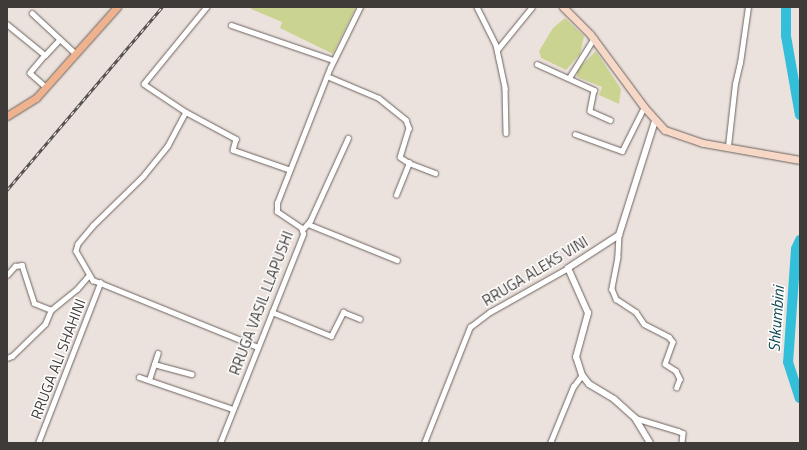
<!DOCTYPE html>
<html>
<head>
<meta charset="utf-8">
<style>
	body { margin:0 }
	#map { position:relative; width:807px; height:450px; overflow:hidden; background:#ece2dd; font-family:"Titillium Web",sans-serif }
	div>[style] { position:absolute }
	.green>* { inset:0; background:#cbd391 }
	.river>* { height:10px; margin:-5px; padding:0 5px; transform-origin:5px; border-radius:5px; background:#33bfd9 }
	.roads { filter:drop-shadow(0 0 1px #6b625e) drop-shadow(0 0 1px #6b625e) }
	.minor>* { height:4.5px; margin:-2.25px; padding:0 2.25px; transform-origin:2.25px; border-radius:2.25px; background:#fff }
	.tertiary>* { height:6px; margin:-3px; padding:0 3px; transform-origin:3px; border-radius:3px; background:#fff }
	.secondary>* { height:7px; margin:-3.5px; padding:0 3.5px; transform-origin:3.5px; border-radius:3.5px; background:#f7d8c7 }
	.primary>* { height:7px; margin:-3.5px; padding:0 3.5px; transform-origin:3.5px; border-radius:3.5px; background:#eeb28f }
	.rail>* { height:3px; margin-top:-1.5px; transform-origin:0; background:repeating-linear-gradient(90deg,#fff 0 4.5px,#585351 0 9px); box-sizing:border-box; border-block:1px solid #585351 }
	span { translate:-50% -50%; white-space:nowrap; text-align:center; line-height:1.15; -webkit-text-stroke:3px #fff; paint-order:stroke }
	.street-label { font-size:15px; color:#3f3b39 }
	.water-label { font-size:16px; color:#0d4853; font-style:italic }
	.frame { position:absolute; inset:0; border:8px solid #3f3b39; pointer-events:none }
</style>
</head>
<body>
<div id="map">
	<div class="green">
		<i style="clip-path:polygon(252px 7px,356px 7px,333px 54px,280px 28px,282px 22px,251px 9px)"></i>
		<i style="clip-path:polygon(565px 18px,584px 36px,580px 54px,566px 70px,541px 58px,539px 51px,553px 28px)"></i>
		<i style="clip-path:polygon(596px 51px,621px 89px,619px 104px,599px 95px,602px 87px,577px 77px,577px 70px)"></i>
	</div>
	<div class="river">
		<i style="left:786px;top:7px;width:29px;rotate:90deg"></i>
		<i style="left:786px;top:36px;width:80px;rotate:80deg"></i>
		<i style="left:800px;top:240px;width:10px;rotate:114deg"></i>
		<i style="left:796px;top:249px;width:113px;rotate:94deg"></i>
		<i style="left:788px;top:362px;width:38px;rotate:72deg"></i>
	</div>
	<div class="roads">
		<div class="minor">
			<i style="left:207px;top:7px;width:99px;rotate:129.3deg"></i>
			<i style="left:144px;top:84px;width:50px;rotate:33.7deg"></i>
			<i style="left:186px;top:112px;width:57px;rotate:28.4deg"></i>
			<i style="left:236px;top:139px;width:11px;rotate:105deg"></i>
			<i style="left:233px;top:150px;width:58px;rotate:19.1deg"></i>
			<i style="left:477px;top:7px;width:42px;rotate:63.4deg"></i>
			<i style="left:496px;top:45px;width:14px;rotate:78deg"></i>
			<i style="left:499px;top:59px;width:30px;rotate:78deg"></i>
			<i style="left:505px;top:88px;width:45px;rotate:88.7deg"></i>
			<i style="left:32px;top:13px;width:60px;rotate:43deg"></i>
			<i style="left:7px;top:24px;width:49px;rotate:39.2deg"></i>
			<i style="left:45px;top:55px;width:23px;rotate:130deg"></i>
			<i style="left:30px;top:73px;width:21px;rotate:41deg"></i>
			<i style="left:231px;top:25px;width:108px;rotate:18.9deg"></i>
			<i style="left:497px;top:50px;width:55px;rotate:-50.9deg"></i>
			<i style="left:45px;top:55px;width:21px;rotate:-47deg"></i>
			<i style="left:537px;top:64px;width:63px;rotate:24.5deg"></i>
			<i style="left:594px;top:90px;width:21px;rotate:101deg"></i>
			<i style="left:590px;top:111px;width:22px;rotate:24deg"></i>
			<i style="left:327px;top:76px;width:56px;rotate:22.9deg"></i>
			<i style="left:379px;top:98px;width:35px;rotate:39deg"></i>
			<i style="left:406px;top:120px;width:9px;rotate:69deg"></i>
			<i style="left:409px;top:128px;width:30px;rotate:107deg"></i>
			<i style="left:400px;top:157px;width:11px;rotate:34deg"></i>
			<i style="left:409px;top:163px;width:28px;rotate:21deg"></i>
			<i style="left:569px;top:78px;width:47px;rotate:-58deg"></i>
			<i style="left:186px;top:112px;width:38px;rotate:118deg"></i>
			<i style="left:168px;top:146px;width:38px;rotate:129deg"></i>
			<i style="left:144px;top:176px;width:71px;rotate:135.6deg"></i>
			<i style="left:93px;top:226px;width:23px;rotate:130deg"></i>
			<i style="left:78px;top:244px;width:7px;rotate:106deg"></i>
			<i style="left:76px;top:251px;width:34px;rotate:60deg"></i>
			<i style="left:93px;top:280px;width:178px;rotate:22.1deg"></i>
			<i style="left:575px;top:134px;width:50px;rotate:19.9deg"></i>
			<i style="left:622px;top:151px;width:49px;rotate:-63.4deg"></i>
			<i style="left:728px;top:146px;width:62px;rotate:-83.6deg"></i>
			<i style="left:735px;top:84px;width:22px;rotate:-77deg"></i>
			<i style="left:740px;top:63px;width:57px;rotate:-81.9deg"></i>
			<i style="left:396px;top:195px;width:35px;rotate:-68deg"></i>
			<i style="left:308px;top:224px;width:96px;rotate:22deg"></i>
			<i style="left:303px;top:229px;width:11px;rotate:-49deg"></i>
			<i style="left:310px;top:221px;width:91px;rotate:-65.4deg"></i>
			<i style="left:619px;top:235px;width:22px;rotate:93deg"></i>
			<i style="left:618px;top:257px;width:33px;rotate:101deg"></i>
			<i style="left:612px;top:289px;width:11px;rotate:68deg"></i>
			<i style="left:616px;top:299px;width:24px;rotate:33deg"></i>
			<i style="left:636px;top:312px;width:14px;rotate:56deg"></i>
			<i style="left:644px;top:324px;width:28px;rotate:27deg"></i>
			<i style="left:669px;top:337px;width:6px;rotate:51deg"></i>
			<i style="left:673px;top:342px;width:23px;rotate:110deg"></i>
			<i style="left:665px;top:364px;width:13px;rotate:32deg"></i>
			<i style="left:676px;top:371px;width:9px;rotate:63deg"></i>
			<i style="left:680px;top:379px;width:9px;rotate:111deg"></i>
			<i style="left:7px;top:275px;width:12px;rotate:-48deg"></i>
			<i style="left:15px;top:266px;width:7px;rotate:-8deg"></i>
			<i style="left:22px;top:265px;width:40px;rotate:72deg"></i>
			<i style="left:34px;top:303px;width:18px;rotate:22deg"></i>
			<i style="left:51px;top:310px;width:33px;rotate:-39deg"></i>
			<i style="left:77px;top:289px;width:18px;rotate:-49deg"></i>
			<i style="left:272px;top:312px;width:64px;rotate:22.1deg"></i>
			<i style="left:331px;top:336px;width:27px;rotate:-63deg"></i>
			<i style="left:343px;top:312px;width:18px;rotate:22deg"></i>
			<i style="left:7px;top:358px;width:5px;rotate:-22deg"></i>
			<i style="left:12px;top:356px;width:46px;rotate:-44.1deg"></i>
			<i style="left:45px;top:324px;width:15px;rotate:-67deg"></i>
			<i style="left:154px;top:364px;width:39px;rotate:15deg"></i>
			<i style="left:139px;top:377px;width:99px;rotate:18.8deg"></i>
			<i style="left:149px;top:380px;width:28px;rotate:-72deg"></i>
			<i style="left:635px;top:418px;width:45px;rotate:16.8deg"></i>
			<i style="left:678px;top:431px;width:5px;rotate:22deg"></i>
			<i style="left:683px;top:433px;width:10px;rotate:96deg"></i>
			<i style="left:38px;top:443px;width:172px;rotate:-68.8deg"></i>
			<i style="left:220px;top:443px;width:225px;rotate:-68.3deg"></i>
			<i style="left:303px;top:234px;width:6px;rotate:-108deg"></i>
			<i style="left:301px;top:228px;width:29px;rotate:-146deg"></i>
			<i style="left:277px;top:212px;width:9px;rotate:-90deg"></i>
			<i style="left:277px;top:203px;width:145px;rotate:-68.6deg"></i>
			<i style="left:330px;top:68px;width:68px;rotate:-63.8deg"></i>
			<i style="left:424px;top:443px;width:125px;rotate:-68.4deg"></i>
			<i style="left:470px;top:327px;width:25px;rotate:-37deg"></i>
			<i style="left:490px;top:312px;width:90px;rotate:-29.4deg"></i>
			<i style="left:550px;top:443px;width:61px;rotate:-67.7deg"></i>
			<i style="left:573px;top:387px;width:15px;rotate:-53deg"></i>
		</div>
		<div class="tertiary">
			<i style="left:650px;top:443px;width:29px;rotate:-121deg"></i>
			<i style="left:635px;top:418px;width:28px;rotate:-138deg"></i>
			<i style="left:614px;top:399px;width:29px;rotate:-149deg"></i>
			<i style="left:589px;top:384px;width:11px;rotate:-128deg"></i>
			<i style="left:582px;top:375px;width:19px;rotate:-108deg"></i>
			<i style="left:576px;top:357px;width:46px;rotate:-74.7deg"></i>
			<i style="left:588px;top:313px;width:49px;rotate:-114deg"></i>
			<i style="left:568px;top:268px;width:61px;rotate:-32.9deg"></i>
			<i style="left:619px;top:235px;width:120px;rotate:-72.5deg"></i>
		</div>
		<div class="secondary">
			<i style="left:563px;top:7px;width:38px;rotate:45deg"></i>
			<i style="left:590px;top:34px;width:91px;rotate:53.5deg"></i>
			<i style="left:644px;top:107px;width:31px;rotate:48deg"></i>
			<i style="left:665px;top:130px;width:40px;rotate:18.9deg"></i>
			<i style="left:703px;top:143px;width:98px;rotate:9.9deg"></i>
		</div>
		<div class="primary">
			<i style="left:7px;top:116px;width:34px;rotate:-32deg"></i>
			<i style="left:36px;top:98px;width:122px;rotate:-48.3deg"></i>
		</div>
	</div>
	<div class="rail">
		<i style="left:7px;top:190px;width:240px;rotate:-49.7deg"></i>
	</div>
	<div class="street-label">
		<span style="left:535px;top:271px;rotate:-31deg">RRUGA ALEKS VINI</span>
		<span style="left:261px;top:303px;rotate:-69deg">RRUGA VASIL LLAPUSHI</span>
		<span style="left:58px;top:359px;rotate:-69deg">RRUGA ALI SHAHINI</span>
	</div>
	<div class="water-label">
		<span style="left:776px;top:319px;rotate:-86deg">Shkumbini</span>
	</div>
	<div class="frame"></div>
</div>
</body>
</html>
